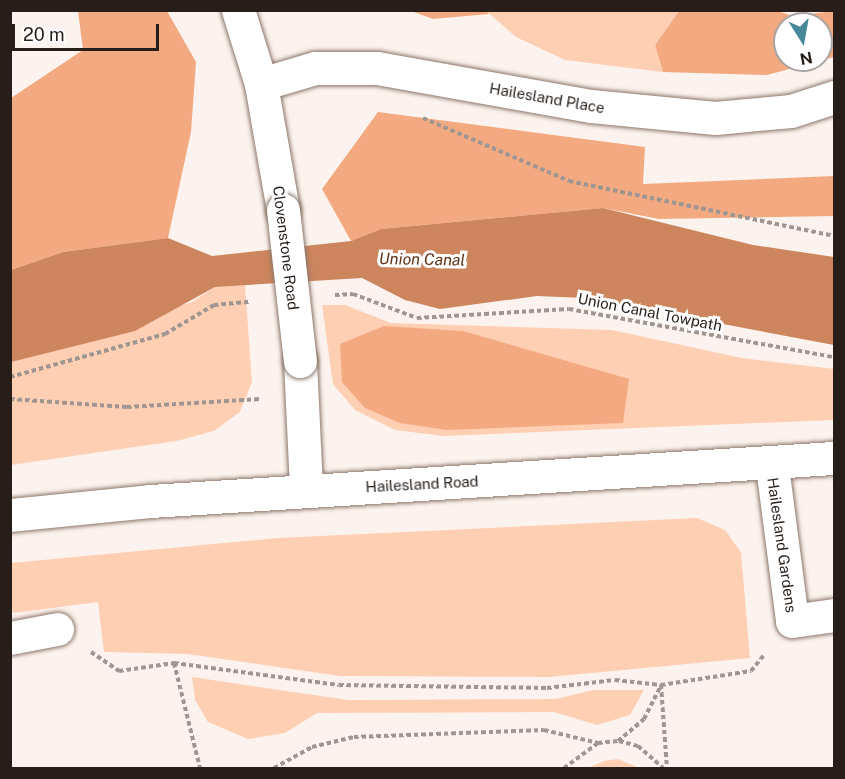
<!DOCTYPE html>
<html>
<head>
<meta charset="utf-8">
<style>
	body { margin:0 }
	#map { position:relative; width:845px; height:779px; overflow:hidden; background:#fdf3ee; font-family:"Public Sans",sans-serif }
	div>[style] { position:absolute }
	.green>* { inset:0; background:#ffcfb4 }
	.forest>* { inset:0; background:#f3aa81 }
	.water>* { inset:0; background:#cc855d }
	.path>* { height:4px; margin-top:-2px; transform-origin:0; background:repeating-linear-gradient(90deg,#9f9691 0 4.5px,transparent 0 7.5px) }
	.roads { filter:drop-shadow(0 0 2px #8b766a) drop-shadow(0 0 2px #8b766a) }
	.street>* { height:33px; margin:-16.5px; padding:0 16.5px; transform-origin:16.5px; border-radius:16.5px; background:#fff }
	.secondary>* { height:33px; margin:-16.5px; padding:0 16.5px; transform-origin:16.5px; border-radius:16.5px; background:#fff }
	.bridges { filter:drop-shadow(0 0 2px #8b766a) drop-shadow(0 0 2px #8b766a) }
	.secondary-bridge>* { height:33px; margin:-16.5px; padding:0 16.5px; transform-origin:16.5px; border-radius:16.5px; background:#fff }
	span { translate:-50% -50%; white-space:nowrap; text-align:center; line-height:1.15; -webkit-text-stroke:6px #fff; paint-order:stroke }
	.street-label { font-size:15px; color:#271e1a }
	.water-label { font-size:16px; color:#623316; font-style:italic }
	.frame { position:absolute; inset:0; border:12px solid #271e1a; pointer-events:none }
	.north { position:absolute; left:773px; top:12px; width:60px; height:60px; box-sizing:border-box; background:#fff; border:2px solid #a9a5a3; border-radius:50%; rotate:169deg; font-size:16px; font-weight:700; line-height:24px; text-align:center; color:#271e1a }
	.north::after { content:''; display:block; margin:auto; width:21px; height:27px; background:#47899b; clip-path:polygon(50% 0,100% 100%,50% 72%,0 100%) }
	.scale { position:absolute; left:12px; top:24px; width:147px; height:27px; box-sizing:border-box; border:3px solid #271e1a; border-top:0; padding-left:8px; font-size:18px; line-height:21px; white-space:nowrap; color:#271e1a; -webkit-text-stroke:4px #fff; paint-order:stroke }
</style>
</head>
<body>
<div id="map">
	<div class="green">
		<i style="clip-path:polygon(486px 11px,679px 11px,655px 45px,663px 72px,565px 60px,516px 37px)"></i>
		<i style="clip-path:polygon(245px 285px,252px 382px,240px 412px,214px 431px,176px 441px,11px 465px,11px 362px,192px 302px,215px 287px)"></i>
		<i style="clip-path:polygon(322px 305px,345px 305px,391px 323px,612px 330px,742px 358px,834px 369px,834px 420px,444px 436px,395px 430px,355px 410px,333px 384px)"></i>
		<i style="clip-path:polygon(697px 518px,725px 530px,741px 552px,750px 658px,549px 677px,340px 676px,188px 654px,104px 652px,98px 602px,13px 613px,11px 602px,11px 563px,278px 538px)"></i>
		<i style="clip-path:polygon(192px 677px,348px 700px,555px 699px,594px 690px,644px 690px,630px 715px,597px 725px,554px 712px,317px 713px,285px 733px,248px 739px,208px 722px,195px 700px)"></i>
		<i style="clip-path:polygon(618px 759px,639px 768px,588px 768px,604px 761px)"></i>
	</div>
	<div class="forest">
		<i style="clip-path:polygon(evenodd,775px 10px,792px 16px,834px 11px,834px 57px,767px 75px,663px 72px,655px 45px,679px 11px,775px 10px,785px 24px,821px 24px,821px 60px,785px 60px,785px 24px)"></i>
		<i style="clip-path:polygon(78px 11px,167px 11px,196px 62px,191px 132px,168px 238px,63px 252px,11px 270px,11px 98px,83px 50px)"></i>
		<i style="clip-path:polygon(486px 11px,489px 14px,433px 19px,411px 11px)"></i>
		<i style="clip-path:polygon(378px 112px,645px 147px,643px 184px,834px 176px,834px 216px,659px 219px,603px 208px,381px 229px,351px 241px,322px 189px)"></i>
		<i style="clip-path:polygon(384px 326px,463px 331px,629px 379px,623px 423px,447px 430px,400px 423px,365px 408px,342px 382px,340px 344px)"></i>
	</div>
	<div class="water">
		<i style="clip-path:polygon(603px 208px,753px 245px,834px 257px,834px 345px,585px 298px,537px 296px,440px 309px,405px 300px,362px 278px,215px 287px,135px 331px,11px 362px,11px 270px,63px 252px,168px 238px,212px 256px,351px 241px,381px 229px)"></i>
	</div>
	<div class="path">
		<i style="left:423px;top:118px;width:159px;rotate:23.3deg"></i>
		<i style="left:569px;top:181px;width:271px;rotate:11.7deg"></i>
		<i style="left:335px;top:295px;width:18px;rotate:-3deg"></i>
		<i style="left:353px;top:294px;width:68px;rotate:20.6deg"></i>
		<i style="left:417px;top:318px;width:152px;rotate:-3.4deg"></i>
		<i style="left:569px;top:309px;width:269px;rotate:10.3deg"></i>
		<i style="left:10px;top:377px;width:161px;rotate:-15.5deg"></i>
		<i style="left:165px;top:334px;width:57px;rotate:-30.6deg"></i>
		<i style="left:214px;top:305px;width:36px;rotate:-5deg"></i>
		<i style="left:10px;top:399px;width:117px;rotate:3.9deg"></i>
		<i style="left:127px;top:407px;width:133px;rotate:-3.4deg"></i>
		<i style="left:91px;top:652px;width:34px;rotate:34deg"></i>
		<i style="left:119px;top:671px;width:56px;rotate:-8.3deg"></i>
		<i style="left:174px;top:663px;width:166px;rotate:7.6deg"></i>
		<i style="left:339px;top:685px;width:208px;rotate:0.8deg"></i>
		<i style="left:547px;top:688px;width:68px;rotate:-6.7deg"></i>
		<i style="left:615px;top:680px;width:46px;rotate:6.2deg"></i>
		<i style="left:661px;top:685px;width:91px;rotate:-8.8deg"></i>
		<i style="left:751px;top:671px;width:22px;rotate:-51deg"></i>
		<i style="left:174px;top:663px;width:108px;rotate:76.1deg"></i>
		<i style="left:619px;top:741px;width:20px;rotate:15deg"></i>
		<i style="left:638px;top:746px;width:33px;rotate:41deg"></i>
		<i style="left:274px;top:768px;width:43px;rotate:-28.9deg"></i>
		<i style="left:312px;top:747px;width:43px;rotate:-13.4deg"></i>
		<i style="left:354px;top:737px;width:190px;rotate:-2.1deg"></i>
		<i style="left:544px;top:730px;width:56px;rotate:13.5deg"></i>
		<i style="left:598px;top:743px;width:20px;rotate:-6deg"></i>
		<i style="left:618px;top:741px;width:34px;rotate:-40deg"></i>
		<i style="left:644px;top:719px;width:38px;rotate:-63deg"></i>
		<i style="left:661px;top:685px;width:83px;rotate:85.9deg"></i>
		<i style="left:564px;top:768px;width:42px;rotate:-36.3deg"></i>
	</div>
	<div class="roads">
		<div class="street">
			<i style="left:261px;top:84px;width:56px;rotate:-16.5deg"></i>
			<i style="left:315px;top:68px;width:62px"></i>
			<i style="left:377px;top:68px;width:217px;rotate:10.1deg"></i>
			<i style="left:591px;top:106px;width:125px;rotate:5.5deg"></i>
			<i style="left:715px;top:118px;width:76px;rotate:-5.3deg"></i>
			<i style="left:791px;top:111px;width:45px;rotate:-18deg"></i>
			<i style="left:772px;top:466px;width:156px;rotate:82.6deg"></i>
			<i style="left:792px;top:621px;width:42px;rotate:-8.1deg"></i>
			<i style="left:10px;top:638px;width:48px;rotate:-10.8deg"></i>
		</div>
		<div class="secondary">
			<i style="left:238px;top:10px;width:77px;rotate:72.7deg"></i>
			<i style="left:261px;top:84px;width:128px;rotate:80.1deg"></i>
			<i style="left:300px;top:361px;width:129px;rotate:87.3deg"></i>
			<i style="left:10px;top:515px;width:141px;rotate:-5.7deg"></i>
			<i style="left:150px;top:501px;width:685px;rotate:-3.6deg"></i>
		</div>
	</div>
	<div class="bridges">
		<div class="secondary-bridge">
			<i style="left:283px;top:210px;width:152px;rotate:83.6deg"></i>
		</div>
	</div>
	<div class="street-label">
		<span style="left:547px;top:98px;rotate:10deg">Hailesland Place</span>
		<span style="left:286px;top:248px;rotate:83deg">Clovenstone Road</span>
		<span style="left:650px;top:312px;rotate:11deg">Union Canal Towpath</span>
		<span style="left:422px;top:484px;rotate:-3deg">Hailesland Road</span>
		<span style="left:782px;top:545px;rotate:82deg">Hailesland Gardens</span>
	</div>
	<div class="water-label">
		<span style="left:422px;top:260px;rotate:1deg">Union Canal</span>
	</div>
	<div class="frame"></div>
	<div class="north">N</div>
	<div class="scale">20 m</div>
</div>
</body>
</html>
